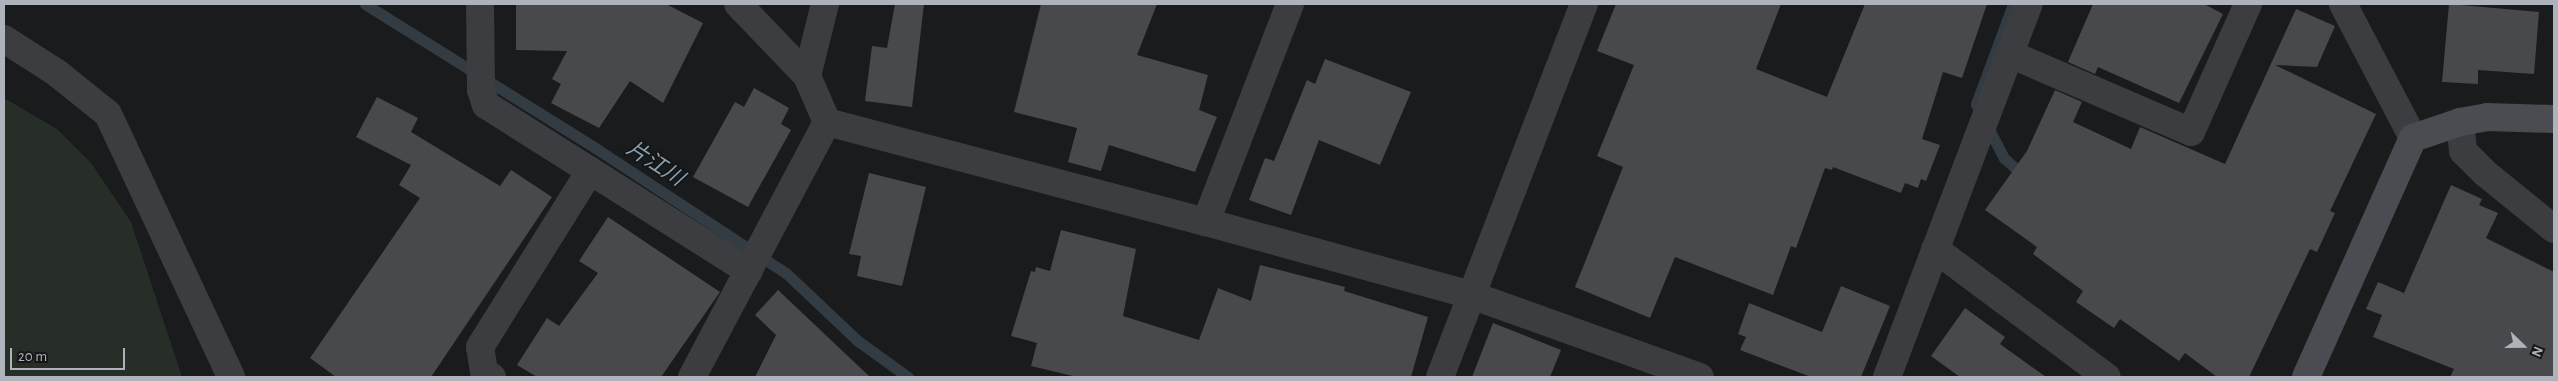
<!DOCTYPE html>
<html>
<head>
<meta charset="utf-8">
<style>
	body { margin:0 }
	#map { position:relative; width:2558px; height:381px; overflow:hidden; background:#1a1b1c; font-family:"Alegreya Sans","Noto Sans JP",sans-serif }
	div>[style] { position:absolute }
	.green>* { inset:0; background:#272e27 }
	.stream>* { height:11px; margin:-5.5px; padding:0 5.5px; transform-origin:5.5px; border-radius:5.5px; background:#333c42 }
	.building>* { inset:0; background:#48494c }
	.street>* { height:28px; margin:-14px; padding:0 14px; transform-origin:14px; border-radius:14px; background:#3c3d41 }
	.secondary>* { height:28px; margin:-14px; padding:0 14px; transform-origin:14px; border-radius:14px; background:#4a4c51 }
	span { translate:-50% -50%; white-space:nowrap; text-align:center; line-height:1.15; -webkit-text-stroke:4px #151617; paint-order:stroke }
	.water-label { font-size:21px; color:#89a2b2; font-style:italic }
	.frame { position:absolute; inset:0; border:5px solid #aeb3bb; pointer-events:none }
	.north { position:absolute; left:2498px; top:321px; width:50px; height:50px; -webkit-text-stroke:4px #151617; paint-order:stroke; rotate:112deg; font-size:14px; font-weight:700; line-height:20px; text-align:center; color:#aeb3bb }
	.north::after { content:''; display:block; margin:auto; width:18px; height:22px; background:#aeb3bb; clip-path:polygon(50% 0,100% 100%,50% 72%,0 100%) }
	.scale { position:absolute; left:10px; top:348px; width:115px; height:22px; box-sizing:border-box; border:2px solid #aeb3bb; border-top:0; padding-left:6px; font-size:15px; line-height:18px; white-space:nowrap; color:#aeb3bb; -webkit-text-stroke:4px #151617; paint-order:stroke }
</style>
</head>
<body>
<div id="map">
	<div class="green">
		<i style="clip-path:polygon(4px 98px,57px 129px,91px 163px,131px 222px,182px 377px,4px 377px)"></i>
	</div>
	<div class="stream">
		<i style="left:365px;top:4px;width:277px;rotate:32deg"></i>
		<i style="left:600px;top:151px;width:222px;rotate:33.3deg"></i>
		<i style="left:786px;top:273px;width:99px;rotate:43.4deg"></i>
		<i style="left:858px;top:341px;width:62px;rotate:35.8deg"></i>
		<i style="left:2013px;top:4px;width:107px;rotate:110.3deg"></i>
		<i style="left:1976px;top:104px;width:61px;rotate:62.6deg"></i>
		<i style="left:2004px;top:158px;width:28px;rotate:42deg"></i>
	</div>
	<div class="building">
		<i style="clip-path:polygon(516px 4px,666px 4px,703px 23px,663px 103px,630px 81px,599px 128px,551px 103px,561px 84px,552px 79px,567px 51px,516px 50px)"></i>
		<i style="clip-path:polygon(895px 4px,924px 4px,912px 107px,865px 101px,872px 46px,887px 48px)"></i>
		<i style="clip-path:polygon(1041px 4px,1157px 4px,1137px 55px,1208px 75px,1199px 110px,1217px 117px,1195px 172px,1109px 145px,1101px 171px,1068px 162px,1077px 128px,1014px 112px)"></i>
		<i style="clip-path:polygon(1616px 4px,1781px 4px,1756px 69px,1827px 97px,1865px 4px,1987px 4px,1962px 78px,1943px 72px,1922px 139px,1940px 145px,1926px 181px,1921px 179px,1918px 188px,1905px 183px,1901px 193px,1833px 167px,1832px 170px,1825px 168px,1796px 248px,1791px 246px,1773px 295px,1675px 257px,1650px 318px,1575px 287px,1623px 167px,1597px 156px,1634px 65px,1597px 51px)"></i>
		<i style="clip-path:polygon(2093px 4px,2204px 4px,2223px 14px,2179px 103px,2098px 67px,2095px 74px,2068px 62px)"></i>
		<i style="clip-path:polygon(2449px 4px,2539px 12px,2534px 74px,2478px 70px,2478px 84px,2442px 82px)"></i>
		<i style="clip-path:polygon(2296px 9px,2335px 26px,2317px 67px,2275px 65px,2376px 114px,2330px 211px,2335px 213px,2317px 252px,2310px 249px,2249px 377px,2217px 377px,2185px 353px,2179px 361px,2120px 319px,2114px 328px,2076px 302px,2083px 291px,2033px 254px,2037px 247px,1985px 210px,2027px 151px,2055px 90px,2082px 102px,2073px 122px,2131px 149px,2140px 127px,2225px 164px)"></i>
		<i style="clip-path:polygon(1325px 59px,1411px 92px,1380px 165px,1319px 140px,1291px 215px,1249px 200px,1265px 158px,1274px 161px,1307px 80px,1315px 84px)"></i>
		<i style="clip-path:polygon(754px 88px,789px 108px,781px 124px,791px 130px,748px 207px,693px 177px,735px 102px,744px 107px)"></i>
		<i style="clip-path:polygon(377px 97px,418px 118px,411px 132px,500px 186px,511px 170px,552px 197px,431px 377px,336px 377px,310px 358px,420px 198px,399px 185px,411px 165px,356px 137px)"></i>
		<i style="clip-path:polygon(869px 173px,926px 187px,902px 286px,857px 276px,861px 256px,849px 254px)"></i>
		<i style="clip-path:polygon(2451px 185px,2482px 199px,2479px 205px,2498px 213px,2486px 238px,2554px 272px,2554px 377px,2450px 377px,2454px 369px,2373px 337px,2382px 315px,2366px 309px,2378px 282px,2404px 293px)"></i>
		<i style="clip-path:polygon(608px 217px,720px 292px,661px 377px,537px 377px,517px 365px,547px 318px,559px 326px,598px 273px,579px 261px)"></i>
		<i style="clip-path:polygon(1061px 230px,1136px 249px,1123px 316px,1199px 340px,1218px 288px,1251px 301px,1260px 265px,1345px 287px,1344px 291px,1428px 317px,1411px 377px,1077px 377px,1031px 366px,1037px 343px,1011px 336px,1031px 271px,1035px 272px,1036px 267px,1050px 271px)"></i>
		<i style="clip-path:polygon(1841px 286px,1890px 306px,1861px 377px,1811px 377px,1740px 350px,1746px 337px,1738px 334px,1749px 303px,1822px 332px)"></i>
		<i style="clip-path:polygon(778px 290px,870px 377px,755px 377px,776px 335px,755px 315px)"></i>
		<i style="clip-path:polygon(1965px 308px,2005px 337px,2000px 344px,2046px 377px,1960px 377px,1931px 356px)"></i>
		<i style="clip-path:polygon(1493px 323px,1561px 350px,1550px 377px,1472px 377px)"></i>
	</div>
	<div class="street">
		<i style="left:480px;top:4px;width:86px;rotate:89.3deg"></i>
		<i style="left:481px;top:90px;width:16px;rotate:72deg"></i>
		<i style="left:486px;top:105px;width:311px;rotate:32.3deg"></i>
		<i style="left:738px;top:4px;width:100px;rotate:46.2deg"></i>
		<i style="left:807px;top:76px;width:50px;rotate:66.5deg"></i>
		<i style="left:827px;top:122px;width:392px;rotate:14.8deg"></i>
		<i style="left:1290px;top:4px;width:234px;rotate:111.1deg"></i>
		<i style="left:1206px;top:222px;width:275px;rotate:15.4deg"></i>
		<i style="left:1471px;top:295px;width:243px;rotate:19.7deg"></i>
		<i style="left:2343px;top:4px;width:151px;rotate:62.4deg"></i>
		<i style="left:4px;top:39px;width:63px;rotate:32.7deg"></i>
		<i style="left:57px;top:73px;width:65px;rotate:38.8deg"></i>
		<i style="left:108px;top:114px;width:290px;rotate:64.9deg"></i>
		<i style="left:2010px;top:54px;width:197px;rotate:23.3deg"></i>
		<i style="left:2191px;top:132px;width:140px;rotate:-66deg"></i>
		<i style="left:807px;top:76px;width:74px;rotate:-76deg"></i>
		<i style="left:2460px;top:122px;width:29px;rotate:84deg"></i>
		<i style="left:2463px;top:151px;width:31px;rotate:45deg"></i>
		<i style="left:2485px;top:173px;width:89px;rotate:39.1deg"></i>
		<i style="left:1935px;top:249px;width:214px;rotate:36.7deg"></i>
		<i style="left:492px;top:377px;width:9px;rotate:-148deg"></i>
		<i style="left:484px;top:372px;width:25px;rotate:-99deg"></i>
		<i style="left:480px;top:347px;width:208px;rotate:-58deg"></i>
		<i style="left:692px;top:377px;width:289px;rotate:-62.1deg"></i>
		<i style="left:1440px;top:377px;width:400px;rotate:-68.9deg"></i>
		<i style="left:1887px;top:377px;width:399px;rotate:-69.2deg"></i>
	</div>
	<div class="secondary">
		<i style="left:2306px;top:377px;width:262px;rotate:-65.9deg"></i>
		<i style="left:2413px;top:138px;width:50px;rotate:-18.8deg"></i>
		<i style="left:2460px;top:122px;width:27px;rotate:-10deg"></i>
		<i style="left:2487px;top:117px;width:67px;rotate:1.7deg"></i>
	</div>
	<div class="water-label">
		<span style="left:655px;top:164px;rotate:33deg">片江川</span>
	</div>
	<div class="frame"></div>
	<div class="north">N</div>
	<div class="scale">20 m</div>
</div>
</body>
</html>
